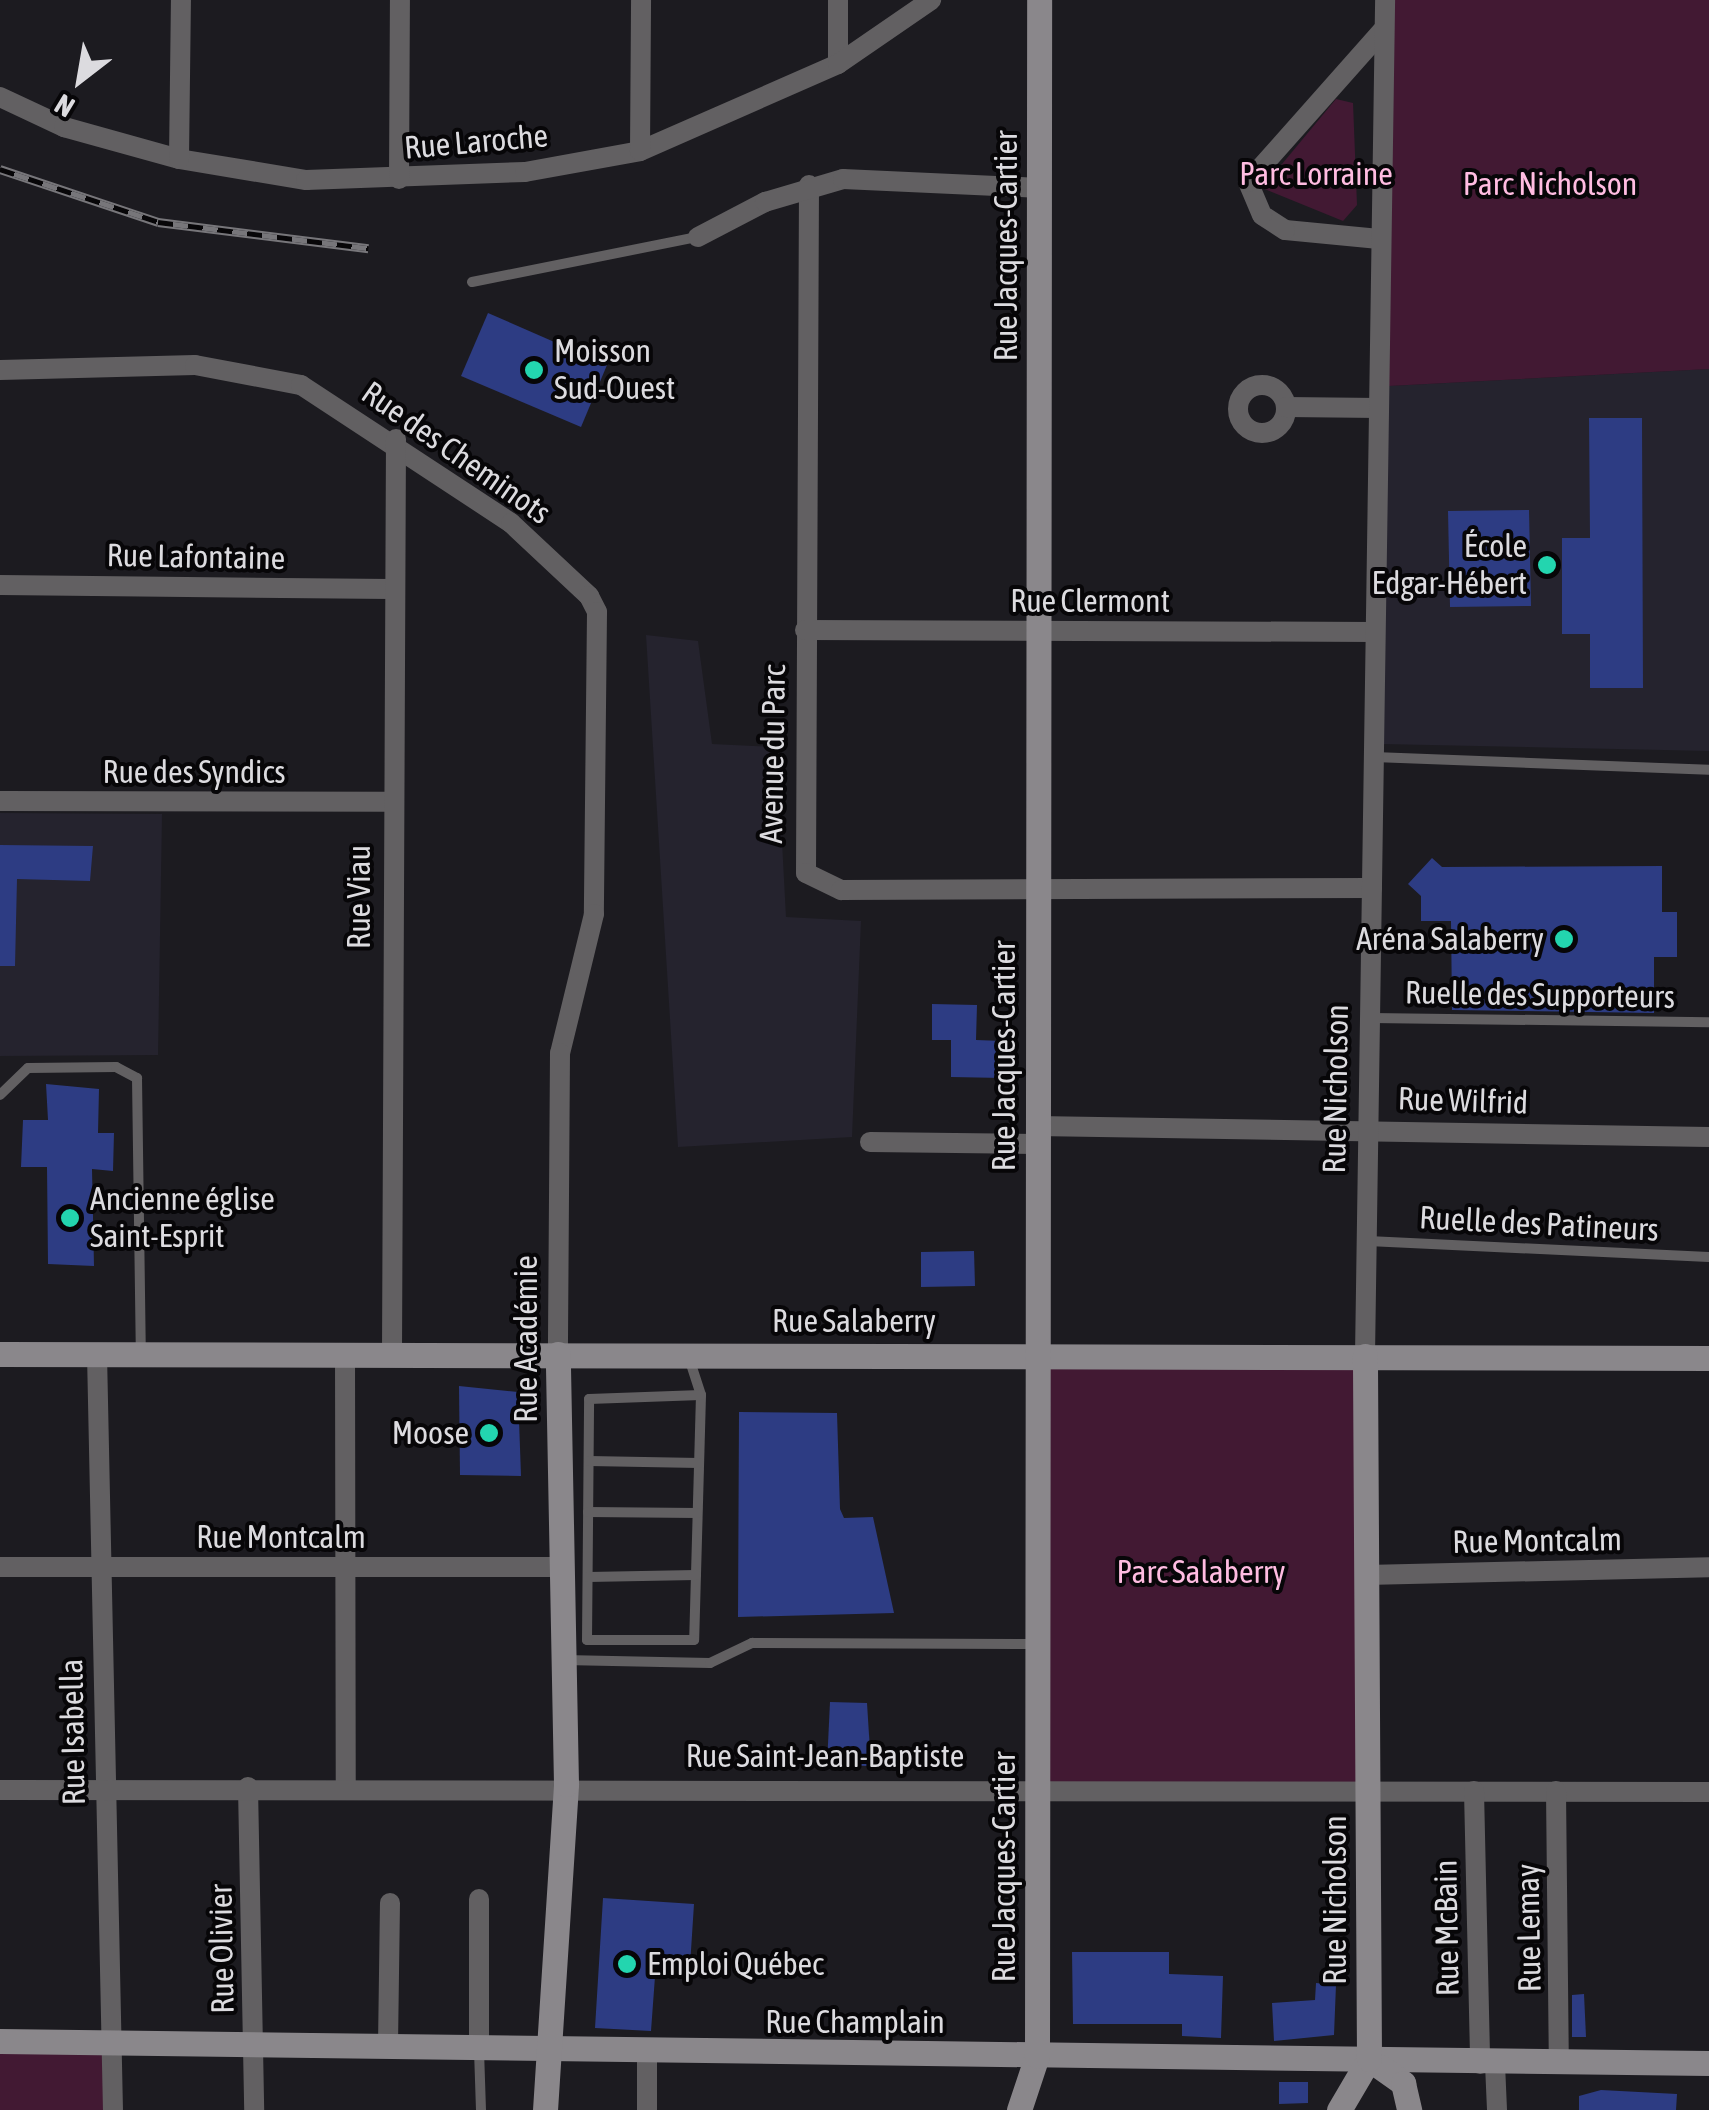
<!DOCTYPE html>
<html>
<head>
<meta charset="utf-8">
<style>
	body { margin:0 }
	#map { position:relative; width:1709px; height:2110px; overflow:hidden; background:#1c1b20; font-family:"Asap Condensed",sans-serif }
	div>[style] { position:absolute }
	.built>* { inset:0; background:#25232e }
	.green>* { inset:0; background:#421933 }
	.building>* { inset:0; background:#2d3c83 }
	.lane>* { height:10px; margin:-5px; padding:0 5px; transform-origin:5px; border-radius:5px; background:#626062 }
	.street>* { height:20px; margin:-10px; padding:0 10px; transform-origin:10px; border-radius:10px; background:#626062 }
	.street>.ring { margin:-10px; padding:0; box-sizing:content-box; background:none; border:20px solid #626062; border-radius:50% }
	.secondary>* { height:25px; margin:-12.5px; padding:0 12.5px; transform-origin:12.5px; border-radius:12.5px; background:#8a878b }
	.rail>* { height:9px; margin-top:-4.5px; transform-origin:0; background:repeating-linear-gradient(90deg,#070608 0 15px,#77767a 0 30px); box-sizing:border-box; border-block:2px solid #77767a }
	.dots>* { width:28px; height:28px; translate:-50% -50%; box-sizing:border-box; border:5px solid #070608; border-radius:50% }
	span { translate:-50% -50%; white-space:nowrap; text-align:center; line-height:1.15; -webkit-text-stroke:8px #070608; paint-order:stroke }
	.street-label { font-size:32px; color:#dcdbdf }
	.park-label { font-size:32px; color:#ffbce1 }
	.poi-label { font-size:32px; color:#dcdbdf }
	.left { translate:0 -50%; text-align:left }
	.right { translate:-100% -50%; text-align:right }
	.north { position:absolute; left:30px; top:30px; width:100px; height:100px; -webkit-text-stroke:8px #070608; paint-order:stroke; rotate:211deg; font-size:28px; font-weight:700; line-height:40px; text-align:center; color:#dcdbdf }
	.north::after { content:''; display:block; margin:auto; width:35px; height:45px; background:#dcdbdf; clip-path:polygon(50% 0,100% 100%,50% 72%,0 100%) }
</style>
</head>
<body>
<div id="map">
	<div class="built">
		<i style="clip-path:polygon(1709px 369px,1709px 751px,1382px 744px,1389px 386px)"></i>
		<i style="clip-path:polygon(646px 635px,698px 641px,712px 744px,777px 747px,786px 917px,861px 921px,852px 1137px,678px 1147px)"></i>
		<i style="clip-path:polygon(0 813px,162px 814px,158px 1055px,0 1056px)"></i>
	</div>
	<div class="green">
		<i style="clip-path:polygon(1392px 0,1709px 0,1709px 369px,1389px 386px)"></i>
		<i style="clip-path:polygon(1336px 99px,1353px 103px,1357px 205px,1343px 221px,1262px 188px)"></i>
		<i style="clip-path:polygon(1035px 1353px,1365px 1356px,1367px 1790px,1036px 1788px)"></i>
		<i style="clip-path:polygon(108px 2035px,113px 2110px,0 2110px,0 2041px)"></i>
	</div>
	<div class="building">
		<i style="clip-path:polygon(488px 313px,607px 365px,581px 427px,461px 376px)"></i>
		<i style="clip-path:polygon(1589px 418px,1642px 418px,1643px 688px,1590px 688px,1590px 634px,1562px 634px,1562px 538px,1590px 538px)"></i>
		<i style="clip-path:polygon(1529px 510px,1531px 606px,1450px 607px,1448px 511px)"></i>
		<i style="clip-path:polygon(0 845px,93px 846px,90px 881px,17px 879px,15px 966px,0 966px)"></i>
		<i style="clip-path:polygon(1432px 858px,1442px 867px,1662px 866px,1662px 912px,1677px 912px,1677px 957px,1654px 957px,1654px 1013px,1452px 1010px,1451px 921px,1421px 921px,1421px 896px,1408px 884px)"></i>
		<i style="clip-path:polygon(932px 1004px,977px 1005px,976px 1040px,1003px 1041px,1003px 1078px,951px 1077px,951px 1040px,932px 1040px)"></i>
		<i style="clip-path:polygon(46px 1084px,99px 1089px,98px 1133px,114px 1133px,113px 1171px,92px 1169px,94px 1266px,48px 1264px,47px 1167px,21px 1167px,23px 1120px,48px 1120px)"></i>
		<i style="clip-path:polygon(974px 1251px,975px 1286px,921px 1287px,921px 1252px)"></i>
		<i style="clip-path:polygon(459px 1386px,518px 1392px,521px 1476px,460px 1475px)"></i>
		<i style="clip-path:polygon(739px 1412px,837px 1413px,840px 1509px,844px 1518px,873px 1517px,894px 1613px,738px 1617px)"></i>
		<i style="clip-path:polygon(830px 1702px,867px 1703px,871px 1766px,827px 1765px)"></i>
		<i style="clip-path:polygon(603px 1898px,694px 1904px,690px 1966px,656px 1963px,651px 2031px,595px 2028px)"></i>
		<i style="clip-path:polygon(1072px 1952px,1169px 1952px,1169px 1974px,1223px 1976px,1221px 2038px,1182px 2036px,1182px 2024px,1073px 2024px)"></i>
		<i style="clip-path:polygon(1316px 1983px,1336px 1985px,1334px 2035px,1274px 2041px,1272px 2003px,1315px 2000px)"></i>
		<i style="clip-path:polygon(1584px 1994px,1586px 2037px,1572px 2037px,1572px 1995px)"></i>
		<i style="clip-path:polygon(1279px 2082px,1308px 2082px,1308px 2103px,1279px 2104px)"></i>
		<i style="clip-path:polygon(1601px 2090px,1677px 2094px,1676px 2110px,1579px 2110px,1579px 2096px)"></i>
	</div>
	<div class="lane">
		<i style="left:472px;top:282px;width:230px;rotate:-11.3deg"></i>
		<i style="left:1374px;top:757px;width:335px;rotate:2.2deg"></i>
		<i style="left:1371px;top:1018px;width:338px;rotate:0.7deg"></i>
		<i style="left:0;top:1095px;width:39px;rotate:-44deg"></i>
		<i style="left:28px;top:1068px;width:88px;rotate:-0.7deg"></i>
		<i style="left:116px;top:1067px;width:24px;rotate:28deg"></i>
		<i style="left:137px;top:1078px;width:275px;rotate:89.2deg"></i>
		<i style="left:1368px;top:1241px;width:341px;rotate:2.7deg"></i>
		<i style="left:689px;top:1358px;width:39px;rotate:72deg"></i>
		<i style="left:701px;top:1395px;width:245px;rotate:91.6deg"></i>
		<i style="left:694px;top:1640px;width:107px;rotate:180deg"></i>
		<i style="left:587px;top:1640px;width:241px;rotate:-89.5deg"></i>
		<i style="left:589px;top:1399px;width:112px;rotate:-2deg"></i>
		<i style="left:589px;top:1461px;width:110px;rotate:1deg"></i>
		<i style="left:588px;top:1512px;width:109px;rotate:0.5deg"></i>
		<i style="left:588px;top:1577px;width:108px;rotate:-1.1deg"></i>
		<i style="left:564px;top:1660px;width:146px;rotate:1.2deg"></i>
		<i style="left:710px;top:1663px;width:47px;rotate:-25.5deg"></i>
		<i style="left:752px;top:1643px;width:284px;rotate:0.2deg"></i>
		<i style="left:479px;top:2050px;width:60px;rotate:88.1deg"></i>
	</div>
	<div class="street">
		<i style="left:838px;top:64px;width:64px;rotate:-90deg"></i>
		<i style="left:0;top:97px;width:71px;rotate:25.1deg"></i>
		<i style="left:64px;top:127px;width:119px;rotate:15.5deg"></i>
		<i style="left:179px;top:159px;width:129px;rotate:9.4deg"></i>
		<i style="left:306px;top:180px;width:219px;rotate:-2.1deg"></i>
		<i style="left:525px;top:172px;width:117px;rotate:-10.3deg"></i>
		<i style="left:640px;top:151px;width:216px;rotate:-23.7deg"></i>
		<i style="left:838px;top:64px;width:113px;rotate:-34.5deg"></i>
		<i style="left:640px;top:151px;width:151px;rotate:-89.6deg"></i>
		<i style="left:179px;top:159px;width:159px;rotate:-89.3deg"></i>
		<i style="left:399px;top:179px;width:179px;rotate:-89.7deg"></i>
		<i style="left:809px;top:185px;width:688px;rotate:90.25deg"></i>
		<i style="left:806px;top:873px;width:39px;rotate:26deg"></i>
		<i style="left:841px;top:890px;width:531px;rotate:-0.22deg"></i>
		<i style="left:698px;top:237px;width:76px;rotate:-27.6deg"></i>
		<i style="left:765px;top:202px;width:81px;rotate:-16.4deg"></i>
		<i style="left:843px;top:179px;width:196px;rotate:2.6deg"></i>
		<i style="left:1379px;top:239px;width:94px;rotate:-174.5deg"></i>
		<i style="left:1285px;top:230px;width:27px;rotate:-147deg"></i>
		<i style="left:1262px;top:215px;width:36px;rotate:-113deg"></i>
		<i style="left:1248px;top:182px;width:205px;rotate:-48.4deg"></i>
		<i style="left:0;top:370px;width:195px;rotate:-1.5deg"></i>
		<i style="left:195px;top:365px;width:108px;rotate:10.7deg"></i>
		<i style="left:301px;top:385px;width:251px;rotate:33.3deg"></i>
		<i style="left:511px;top:523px;width:107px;rotate:43.1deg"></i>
		<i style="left:589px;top:596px;width:18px;rotate:63deg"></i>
		<i style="left:597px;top:612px;width:302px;rotate:90.6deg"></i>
		<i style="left:594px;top:914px;width:143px;rotate:103.7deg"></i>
		<i style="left:560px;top:1053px;width:301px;rotate:90.4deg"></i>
		<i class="ring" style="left:1238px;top:385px;width:28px;height:28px"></i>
		<i style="left:1286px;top:407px;width:93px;rotate:0.6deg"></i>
		<i style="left:0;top:585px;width:391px;rotate:0.6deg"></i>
		<i style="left:805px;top:630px;width:570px;rotate:0.2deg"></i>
		<i style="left:0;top:801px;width:388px;rotate:0.1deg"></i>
		<i style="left:1036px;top:1126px;width:673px;rotate:0.94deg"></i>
		<i style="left:870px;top:1142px;width:166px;rotate:0.7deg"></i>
		<i style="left:97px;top:1354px;width:756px;rotate:88.79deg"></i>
		<i style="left:345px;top:1354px;width:432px;rotate:89.9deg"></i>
		<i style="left:392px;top:1354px;width:915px;rotate:-89.75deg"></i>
		<i style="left:1365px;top:1356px;width:1356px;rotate:-89.15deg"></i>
		<i style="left:0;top:1567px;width:561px"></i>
		<i style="left:1366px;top:1575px;width:343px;rotate:-1.3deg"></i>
		<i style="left:248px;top:1787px;width:323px;rotate:88.9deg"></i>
		<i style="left:0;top:1790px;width:1709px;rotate:0.07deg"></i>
		<i style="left:1474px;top:1791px;width:273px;rotate:88.7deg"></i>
		<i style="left:1556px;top:1791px;width:273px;rotate:89.4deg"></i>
		<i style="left:388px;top:2045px;width:142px;rotate:-89.2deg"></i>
		<i style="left:479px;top:2049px;width:150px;rotate:-90deg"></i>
		<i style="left:647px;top:2052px;width:58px;rotate:90deg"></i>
		<i style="left:1495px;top:2064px;width:46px;rotate:87.5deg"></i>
	</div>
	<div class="secondary">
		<i style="left:0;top:1354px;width:1709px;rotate:0.13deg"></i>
		<i style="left:0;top:2041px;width:1709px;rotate:0.74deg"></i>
		<i style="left:1369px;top:2059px;width:42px;rotate:35.2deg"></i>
		<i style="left:1403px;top:2083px;width:28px;rotate:77deg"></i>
		<i style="left:545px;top:2110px;width:327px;rotate:-86.3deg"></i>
		<i style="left:566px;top:1784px;width:430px;rotate:-91.1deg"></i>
		<i style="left:1019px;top:2110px;width:57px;rotate:-71.6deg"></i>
		<i style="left:1037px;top:2056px;width:2056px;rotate:-89.94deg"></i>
		<i style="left:1339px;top:2110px;width:59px;rotate:-59.5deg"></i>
		<i style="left:1369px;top:2059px;width:703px;rotate:-90.33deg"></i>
	</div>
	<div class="rail">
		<i style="left:0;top:169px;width:167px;rotate:18.5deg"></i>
		<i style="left:158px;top:222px;width:212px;rotate:7.1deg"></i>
	</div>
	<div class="dots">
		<i style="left:534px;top:370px;background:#23d5af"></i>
		<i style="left:1547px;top:565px;background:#23d5af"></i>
		<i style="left:1564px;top:939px;background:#23d5af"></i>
		<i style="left:70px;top:1218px;background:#23d5af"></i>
		<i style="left:489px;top:1433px;background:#23d5af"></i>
		<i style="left:627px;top:1964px;background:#23d5af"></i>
	</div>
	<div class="street-label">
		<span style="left:476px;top:142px;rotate:-5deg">Rue Laroche</span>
		<span style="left:1006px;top:246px;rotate:-90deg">Rue Jacques-Cartier</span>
		<span style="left:456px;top:453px;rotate:35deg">Rue des Cheminots</span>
		<span style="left:196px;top:557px;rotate:1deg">Rue Lafontaine</span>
		<span style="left:1090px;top:601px">Rue Clermont</span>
		<span style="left:773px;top:754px;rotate:-89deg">Avenue du Parc</span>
		<span style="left:194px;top:772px">Rue des Syndics</span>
		<span style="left:359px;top:897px;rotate:-90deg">Rue Viau</span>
		<span style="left:1540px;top:995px;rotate:1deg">Ruelle des Supporteurs</span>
		<span style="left:1004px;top:1056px;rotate:-90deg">Rue Jacques-Cartier</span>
		<span style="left:1336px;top:1089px;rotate:-89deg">Rue Nicholson</span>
		<span style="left:1463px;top:1101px;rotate:2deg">Rue Wilfrid</span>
		<span style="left:1539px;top:1224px;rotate:3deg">Ruelle des Patineurs</span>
		<span style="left:854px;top:1321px">Rue Salaberry</span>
		<span style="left:526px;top:1339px;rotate:-90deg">Rue Académie</span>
		<span style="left:281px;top:1537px">Rue Montcalm</span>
		<span style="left:1537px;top:1541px;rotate:-1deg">Rue Montcalm</span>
		<span style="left:73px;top:1732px;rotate:-91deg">Rue Isabella</span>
		<span style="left:825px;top:1756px">Rue Saint-Jean-Baptiste</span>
		<span style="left:1004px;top:1867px;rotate:-90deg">Rue Jacques-Cartier</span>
		<span style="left:1335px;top:1900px;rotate:-90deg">Rue Nicholson</span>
		<span style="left:1447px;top:1928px;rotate:-91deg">Rue McBain</span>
		<span style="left:1529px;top:1928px;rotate:-91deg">Rue Lemay</span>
		<span style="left:222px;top:1949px;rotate:-91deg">Rue Olivier</span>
		<span style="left:855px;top:2022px">Rue Champlain</span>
	</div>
	<div class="park-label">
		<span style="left:1316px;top:174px">Parc Lorraine</span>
		<span style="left:1550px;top:184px">Parc Nicholson</span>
		<span style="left:1201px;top:1572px">Parc Salaberry</span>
	</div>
	<div class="poi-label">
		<span class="left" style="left:554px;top:370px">Moisson<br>Sud-Ouest</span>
		<span class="right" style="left:1527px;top:565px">École<br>Edgar-Hébert</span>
		<span class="right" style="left:1544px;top:939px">Aréna Salaberry</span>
		<span class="left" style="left:90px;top:1218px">Ancienne église<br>Saint-Esprit</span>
		<span class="right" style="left:469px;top:1433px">Moose</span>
		<span class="left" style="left:647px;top:1964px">Emploi Québec</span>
	</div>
	<div class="north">N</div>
</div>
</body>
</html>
